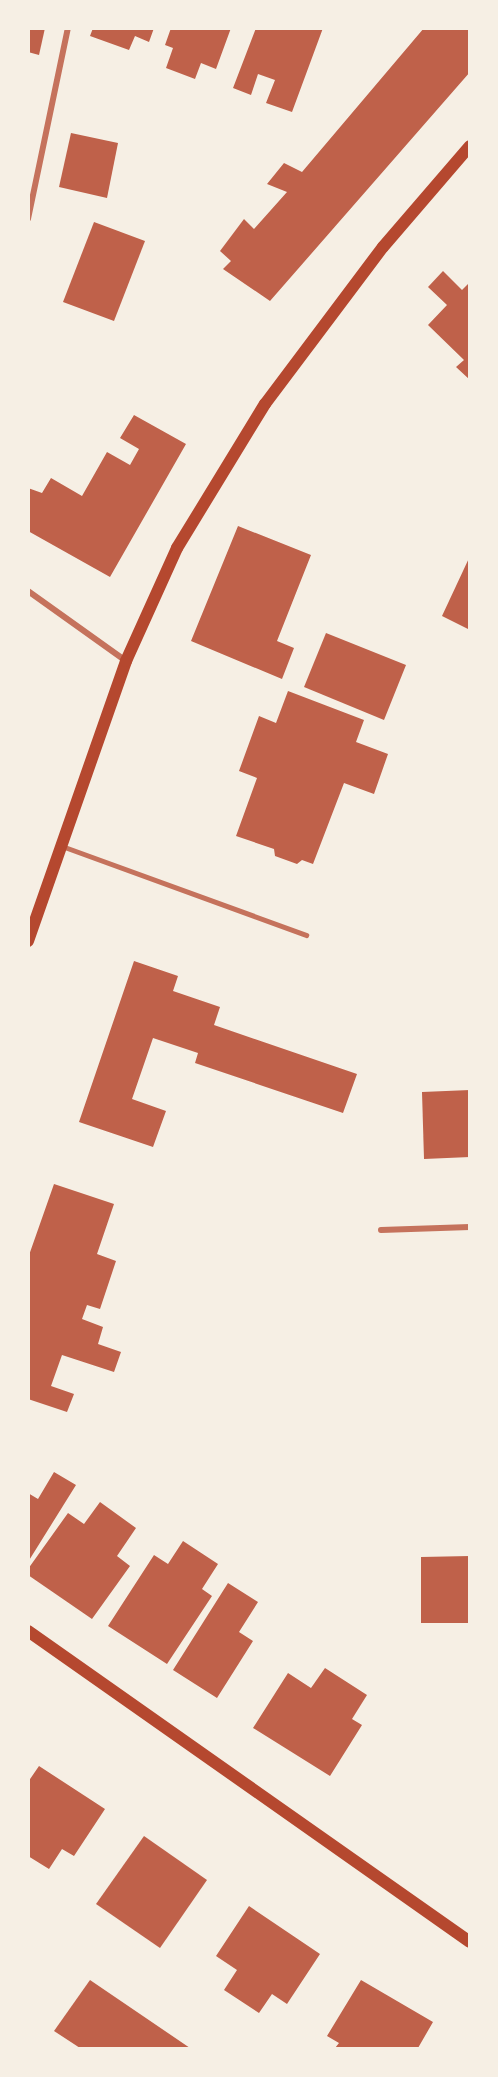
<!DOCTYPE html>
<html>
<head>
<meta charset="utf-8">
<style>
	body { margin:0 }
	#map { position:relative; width:498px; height:2077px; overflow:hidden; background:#f6efe4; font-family:Barlow,sans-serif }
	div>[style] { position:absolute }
	.building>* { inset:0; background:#bf614a }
	.service>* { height:4.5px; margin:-2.25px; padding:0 2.25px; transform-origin:2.25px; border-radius:2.25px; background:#c5725c }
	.minor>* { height:6px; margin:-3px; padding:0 3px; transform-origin:3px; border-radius:3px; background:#c5725c }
	.secondary>* { height:12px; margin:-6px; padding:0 6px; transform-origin:6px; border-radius:6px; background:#b5482f }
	span { translate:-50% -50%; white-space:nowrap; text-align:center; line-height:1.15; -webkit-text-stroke:5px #f6efe4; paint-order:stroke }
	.frame { position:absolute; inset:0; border:30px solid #f6efe4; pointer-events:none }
</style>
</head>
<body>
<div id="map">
	<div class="building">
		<i style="clip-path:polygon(28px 28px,45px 28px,39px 55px,28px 52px)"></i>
		<i style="clip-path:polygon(93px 28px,154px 28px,149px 42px,135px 36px,129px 50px,90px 36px)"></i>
		<i style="clip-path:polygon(171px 28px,231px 28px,216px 69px,201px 63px,195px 79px,166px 68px,173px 48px,165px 45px)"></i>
		<i style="clip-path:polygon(256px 28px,323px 28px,292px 112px,266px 103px,275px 80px,258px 74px,251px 95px,233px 88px)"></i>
		<i style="clip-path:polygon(424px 28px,470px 28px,470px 72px,270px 301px,223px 269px,231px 261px,220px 251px,244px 219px,254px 229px,287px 192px,267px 184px,284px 163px,302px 172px)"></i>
		<i style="clip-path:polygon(71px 133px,118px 143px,107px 198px,59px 187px)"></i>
		<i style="clip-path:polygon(94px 222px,145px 241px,114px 321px,63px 302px)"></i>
		<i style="clip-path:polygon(443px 271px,462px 290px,470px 282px,470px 380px,456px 367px,464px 360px,428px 325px,447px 305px,428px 287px)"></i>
		<i style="clip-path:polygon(134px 415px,186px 444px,110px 577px,28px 531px,28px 488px,42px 493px,51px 478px,82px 496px,107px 452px,130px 465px,139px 449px,120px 438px)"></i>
		<i style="clip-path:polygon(238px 526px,311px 555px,277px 641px,294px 648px,282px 679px,191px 641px)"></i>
		<i style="clip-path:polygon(470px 556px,470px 630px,442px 616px)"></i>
		<i style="clip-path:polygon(326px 633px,406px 665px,384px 720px,304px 687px)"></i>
		<i style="clip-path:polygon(288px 691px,364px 720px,356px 742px,388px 754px,374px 794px,344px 783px,313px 864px,302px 860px,297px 864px,275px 856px,274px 849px,236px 836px,257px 778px,239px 771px,259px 716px,276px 723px)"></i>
		<i style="clip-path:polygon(134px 961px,178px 976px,173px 991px,220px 1007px,214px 1025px,357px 1074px,343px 1113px,195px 1063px,198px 1053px,153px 1038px,132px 1099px,166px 1111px,153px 1147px,79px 1122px)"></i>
		<i style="clip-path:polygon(470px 1090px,470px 1157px,424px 1159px,422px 1092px)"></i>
		<i style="clip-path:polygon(54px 1184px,114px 1204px,97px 1254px,116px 1261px,100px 1309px,87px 1305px,82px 1319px,103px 1327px,98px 1344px,121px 1352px,114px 1372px,62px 1355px,51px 1386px,74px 1394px,67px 1412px,28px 1399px,28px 1258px)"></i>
		<i style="clip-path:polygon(54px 1472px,76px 1485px,28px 1562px,28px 1493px,38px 1499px)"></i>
		<i style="clip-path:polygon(100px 1502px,136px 1528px,117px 1556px,130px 1566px,92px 1619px,28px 1575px,28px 1569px,68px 1513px,84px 1524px)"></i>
		<i style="clip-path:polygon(183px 1541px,218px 1564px,202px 1589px,212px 1596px,167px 1664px,108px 1626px,154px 1555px,168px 1564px)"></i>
		<i style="clip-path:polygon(470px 1556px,470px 1623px,421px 1623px,421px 1557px)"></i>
		<i style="clip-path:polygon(228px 1583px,258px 1602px,239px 1632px,253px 1641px,217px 1698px,173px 1670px)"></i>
		<i style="clip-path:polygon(325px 1668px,367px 1695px,352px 1719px,362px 1725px,330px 1776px,253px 1728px,288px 1673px,311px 1688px)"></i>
		<i style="clip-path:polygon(39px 1766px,105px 1809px,74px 1856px,62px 1849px,49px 1869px,28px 1856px,28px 1782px)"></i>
		<i style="clip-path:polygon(144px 1836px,207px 1880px,160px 1948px,96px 1904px)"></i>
		<i style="clip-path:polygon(249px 1906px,320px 1954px,287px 2004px,272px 1994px,259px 2013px,224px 1990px,237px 1970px,216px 1956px)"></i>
		<i style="clip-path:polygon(90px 1980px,190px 2048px,80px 2048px,54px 2031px)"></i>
		<i style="clip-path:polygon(361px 1980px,433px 2022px,418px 2048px,335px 2048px,339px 2043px,327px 2036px)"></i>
	</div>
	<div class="service">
		<i style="left:62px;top:846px;width:260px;rotate:20deg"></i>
	</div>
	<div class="minor">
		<i style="left:28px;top:219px;width:195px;rotate:-78.2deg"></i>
		<i style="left:28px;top:591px;width:120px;rotate:35.5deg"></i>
		<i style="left:381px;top:1230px;width:89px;rotate:-1.9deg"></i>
	</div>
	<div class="secondary">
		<i style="left:28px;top:941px;width:297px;rotate:-70.7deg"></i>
		<i style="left:126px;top:661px;width:124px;rotate:-65.7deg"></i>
		<i style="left:177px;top:548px;width:169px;rotate:-58.6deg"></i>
		<i style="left:265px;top:404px;width:196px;rotate:-53.1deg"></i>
		<i style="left:383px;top:247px;width:133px;rotate:-49.3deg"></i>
		<i style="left:28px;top:1631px;width:540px;rotate:35.13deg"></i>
	</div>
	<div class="frame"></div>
</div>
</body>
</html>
